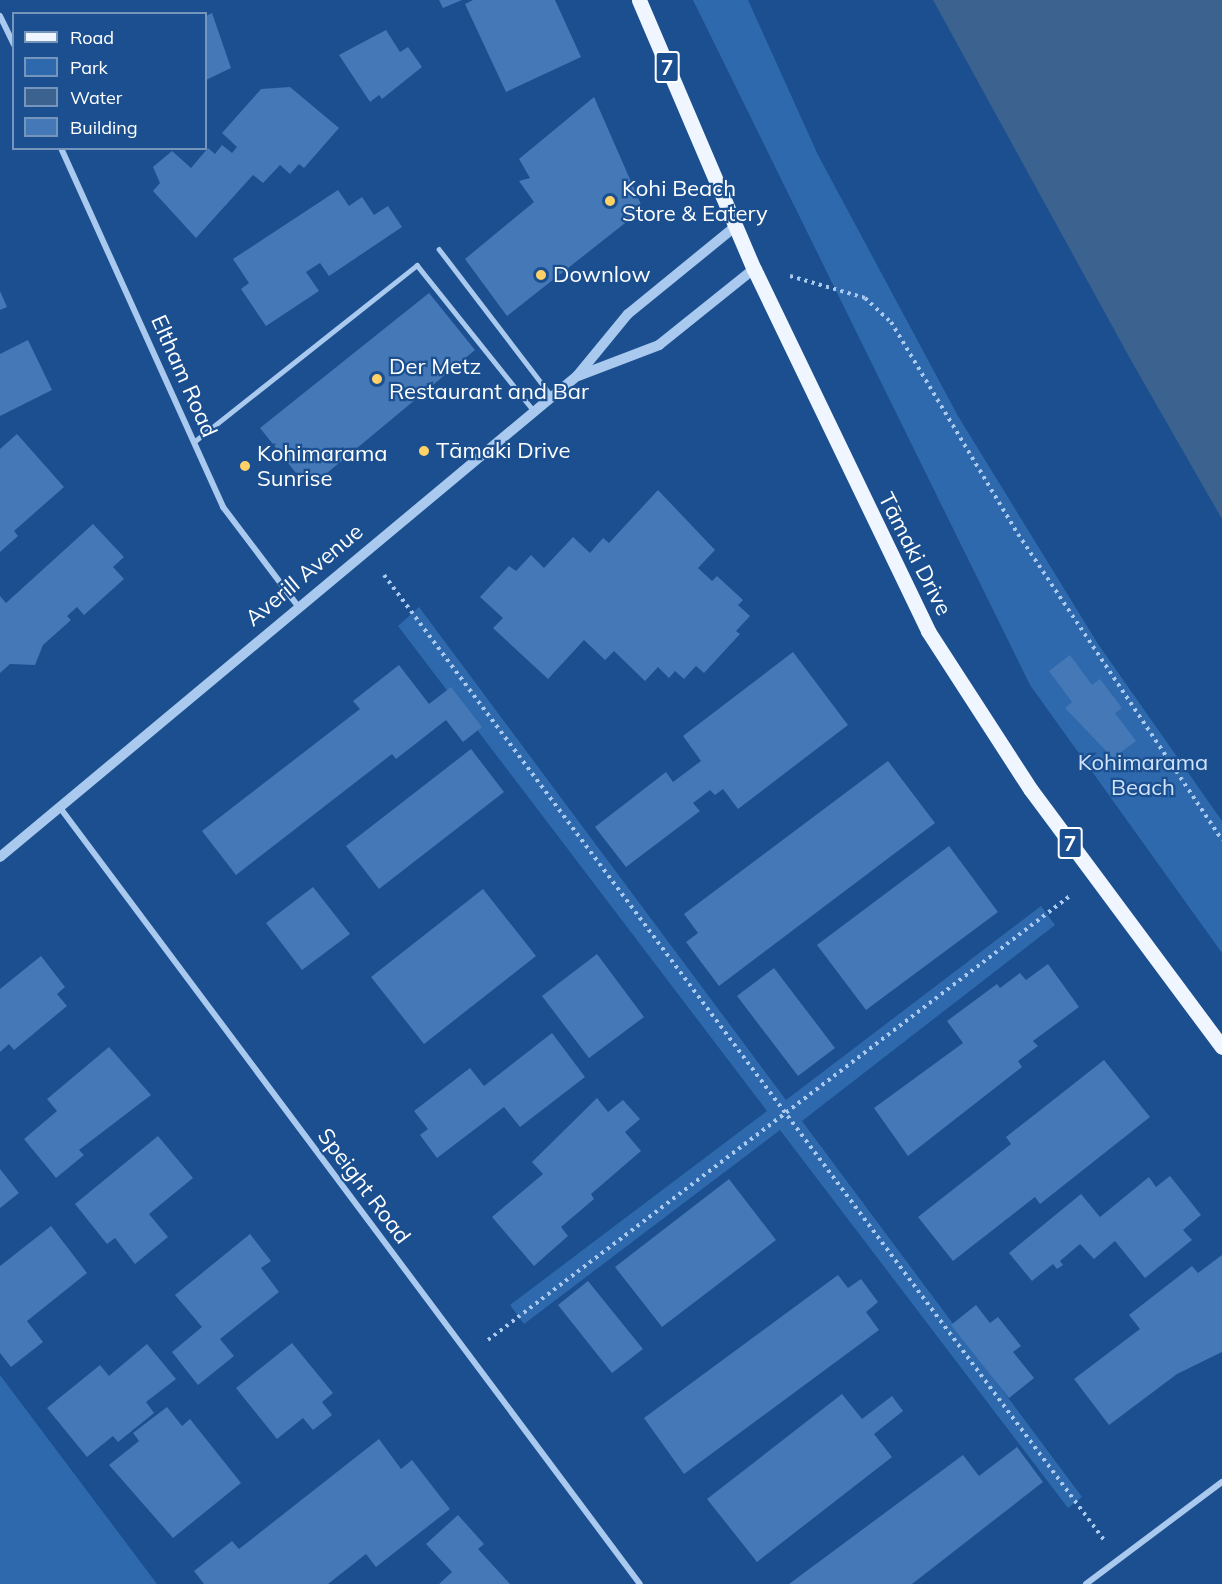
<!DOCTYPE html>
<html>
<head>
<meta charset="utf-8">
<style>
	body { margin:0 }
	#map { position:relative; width:1222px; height:1584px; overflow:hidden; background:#1b4f8f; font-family:Mulish,sans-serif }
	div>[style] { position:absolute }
	.green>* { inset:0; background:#2e69ad }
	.water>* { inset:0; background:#3c6290 }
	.building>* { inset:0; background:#4478b7 }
	.path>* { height:4px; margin-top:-2px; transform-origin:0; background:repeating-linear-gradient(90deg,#a9c9ee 0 3px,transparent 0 7.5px) }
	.service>* { height:4.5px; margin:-2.25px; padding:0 2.25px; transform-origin:2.25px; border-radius:2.25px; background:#a9c9ee }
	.minor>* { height:6px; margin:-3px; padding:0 3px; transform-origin:3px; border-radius:3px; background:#a9c9ee }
	.tertiary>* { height:10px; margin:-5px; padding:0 5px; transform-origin:5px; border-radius:5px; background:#a9c9ee }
	.primary>* { height:15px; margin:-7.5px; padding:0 7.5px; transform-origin:7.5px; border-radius:7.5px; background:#f0f6ff }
	.dots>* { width:16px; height:16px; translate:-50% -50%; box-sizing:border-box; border:3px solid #1b4f8f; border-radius:50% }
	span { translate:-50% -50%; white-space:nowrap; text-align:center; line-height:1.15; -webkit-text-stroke:4.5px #1b4f8f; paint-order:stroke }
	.shield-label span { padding:2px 4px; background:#1b4f8f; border:2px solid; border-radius:4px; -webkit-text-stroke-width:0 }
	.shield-label { font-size:21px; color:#fff; font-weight:700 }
	.poi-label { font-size:22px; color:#fff }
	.left { translate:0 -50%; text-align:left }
	.street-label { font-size:22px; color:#fff }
	.park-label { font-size:22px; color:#cfe3fa }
	.legend { position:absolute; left:12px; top:12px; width:195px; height:138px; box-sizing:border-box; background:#1b4f8f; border:2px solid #7695bc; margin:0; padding:8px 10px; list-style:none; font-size:18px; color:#fff }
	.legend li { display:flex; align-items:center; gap:12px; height:30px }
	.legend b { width:30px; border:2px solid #7695bc }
</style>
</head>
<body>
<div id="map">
	<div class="green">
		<i style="clip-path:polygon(693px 0,748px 0,818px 155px,958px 416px,1098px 644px,1222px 821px,1222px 953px,1030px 685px)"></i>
		<i style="clip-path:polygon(419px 607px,786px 1100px,1041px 906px,1055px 925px,802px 1121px,1082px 1497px,1068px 1508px,780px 1130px,524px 1324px,510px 1305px,767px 1111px,398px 626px)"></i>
		<i style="clip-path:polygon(0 1375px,157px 1584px,0 1584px)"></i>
	</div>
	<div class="water">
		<i style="clip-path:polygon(933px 0,1222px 0,1222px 519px,1132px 362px)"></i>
	</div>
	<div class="building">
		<i style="clip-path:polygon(439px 0,462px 0,443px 8px)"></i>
		<i style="clip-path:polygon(473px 0,555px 0,581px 57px,506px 92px,465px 4px)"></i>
		<i style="clip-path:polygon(212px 13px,231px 68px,206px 80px,206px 16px)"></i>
		<i style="clip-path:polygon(386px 30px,400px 52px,408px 47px,422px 67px,382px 99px,379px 95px,370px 102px,339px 55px)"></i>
		<i style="clip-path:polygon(290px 87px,339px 128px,304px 168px,299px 164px,290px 174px,280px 165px,263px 183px,253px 175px,196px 238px,153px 191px,160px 183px,153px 167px,172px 151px,191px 168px,208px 148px,215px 154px,222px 145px,232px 153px,237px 147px,222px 133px,261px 89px)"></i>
		<i style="clip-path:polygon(594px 97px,643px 209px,507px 316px,465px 259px,534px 202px,519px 181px,530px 178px,519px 159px)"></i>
		<i style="clip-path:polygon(338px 190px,349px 206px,362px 197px,374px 215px,388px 206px,402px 227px,329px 276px,320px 263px,306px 272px,319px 291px,266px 326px,241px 289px,249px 283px,233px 259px)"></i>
		<i style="clip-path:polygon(0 291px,7px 307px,0 310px)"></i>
		<i style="clip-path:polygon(429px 293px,475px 350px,321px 478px,300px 478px,260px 428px)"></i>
		<i style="clip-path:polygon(28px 340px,52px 390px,0 416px,0 354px)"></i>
		<i style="clip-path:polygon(17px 434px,64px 487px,14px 531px,18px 536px,0 552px,0 449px)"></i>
		<i style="clip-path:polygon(658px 490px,715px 550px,698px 568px,712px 581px,717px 576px,743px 600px,738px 605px,750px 616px,736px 631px,740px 634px,704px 673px,696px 666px,684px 679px,675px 671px,669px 678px,658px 667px,645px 681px,614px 651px,605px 660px,584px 640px,548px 679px,493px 628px,503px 618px,480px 597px,509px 566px,516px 571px,531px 555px,544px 568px,573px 537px,590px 553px,603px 538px,609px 543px)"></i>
		<i style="clip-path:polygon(93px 524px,124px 557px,113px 567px,124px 579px,84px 615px,77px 607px,67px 616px,71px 620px,43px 645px,35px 665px,10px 664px,0 673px,0 596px,6px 603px)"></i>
		<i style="clip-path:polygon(793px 652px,848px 725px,738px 809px,723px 789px,715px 795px,710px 790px,693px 803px,700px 811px,626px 867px,595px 827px,666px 772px,673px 782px,701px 761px,683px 736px)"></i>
		<i style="clip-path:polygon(1070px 655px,1092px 685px,1100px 679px,1122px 708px,1115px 713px,1136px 741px,1113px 758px,1065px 708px,1072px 702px,1049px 671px)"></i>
		<i style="clip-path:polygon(399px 665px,429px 704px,451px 687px,482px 727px,463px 742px,446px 720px,396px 759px,392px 754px,236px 875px,202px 831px,360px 709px,353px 701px)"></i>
		<i style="clip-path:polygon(471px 749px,504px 792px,379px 889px,346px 846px)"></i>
		<i style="clip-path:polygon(888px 761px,935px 823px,719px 986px,686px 942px,698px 933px,684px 914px)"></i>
		<i style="clip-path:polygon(949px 846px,998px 912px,866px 1010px,817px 945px)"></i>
		<i style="clip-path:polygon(313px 887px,350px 934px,302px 970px,266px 923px)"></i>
		<i style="clip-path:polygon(483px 889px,536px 956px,424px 1044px,371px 977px)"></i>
		<i style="clip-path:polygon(597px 954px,644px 1017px,589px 1058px,542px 996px)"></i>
		<i style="clip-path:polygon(41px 956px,65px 987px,57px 994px,67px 1006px,14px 1050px,9px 1044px,0 1052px,0 989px)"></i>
		<i style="clip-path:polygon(1048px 964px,1079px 1007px,1033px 1041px,1038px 1046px,1018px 1061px,1022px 1067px,908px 1156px,874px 1108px,963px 1043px,947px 1021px,997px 984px,1000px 988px,1020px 973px,1026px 980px)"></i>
		<i style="clip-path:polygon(774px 968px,835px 1048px,798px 1076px,737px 996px)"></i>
		<i style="clip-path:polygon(552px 1033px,585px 1077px,520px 1127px,504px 1107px,437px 1158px,420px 1135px,428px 1129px,414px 1111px,470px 1068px,484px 1086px)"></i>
		<i style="clip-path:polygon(109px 1047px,151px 1095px,79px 1150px,84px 1155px,56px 1178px,24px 1139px,57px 1111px,47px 1099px)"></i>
		<i style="clip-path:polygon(1104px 1060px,1150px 1117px,1040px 1204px,1035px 1197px,953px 1261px,918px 1217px,1011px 1144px,1006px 1137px)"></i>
		<i style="clip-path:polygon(597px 1098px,608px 1112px,623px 1100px,640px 1119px,625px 1132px,641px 1151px,591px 1194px,594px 1199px,561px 1227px,568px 1236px,534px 1266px,492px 1217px,543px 1174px,532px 1162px)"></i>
		<i style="clip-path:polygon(158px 1136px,193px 1178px,149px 1214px,168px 1237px,135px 1264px,115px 1238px,107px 1244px,75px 1204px)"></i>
		<i style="clip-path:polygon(0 1169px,19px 1193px,0 1208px)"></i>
		<i style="clip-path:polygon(1170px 1176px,1201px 1215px,1183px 1230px,1192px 1240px,1145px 1278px,1115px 1241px,1094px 1259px,1080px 1244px,1060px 1261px,1063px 1265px,1057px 1269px,1053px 1264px,1032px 1281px,1009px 1253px,1081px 1194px,1100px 1217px,1149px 1177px,1156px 1187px)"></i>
		<i style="clip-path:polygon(729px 1179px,776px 1240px,662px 1327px,615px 1267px)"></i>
		<i style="clip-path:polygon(51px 1226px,87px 1273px,27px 1321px,43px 1342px,11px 1367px,0 1353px,0 1266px)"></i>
		<i style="clip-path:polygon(250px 1234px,271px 1261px,261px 1268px,279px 1292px,220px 1339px,234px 1356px,198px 1385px,172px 1352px,202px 1327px,175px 1295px)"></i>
		<i style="clip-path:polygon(1222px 1255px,1222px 1352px,1177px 1374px,1109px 1425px,1074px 1379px,1140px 1329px,1129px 1315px,1192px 1266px,1198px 1273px)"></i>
		<i style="clip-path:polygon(838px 1275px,848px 1288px,861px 1279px,878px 1302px,866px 1312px,879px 1330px,684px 1474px,644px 1418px)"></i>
		<i style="clip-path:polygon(588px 1281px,643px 1349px,612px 1373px,558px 1305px)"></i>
		<i style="clip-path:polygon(976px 1305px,990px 1323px,998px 1317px,1021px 1346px,1013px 1352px,1034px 1378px,1009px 1398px,951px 1325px)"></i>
		<i style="clip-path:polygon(292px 1343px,333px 1393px,322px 1402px,332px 1415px,313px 1430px,303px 1418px,277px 1439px,236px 1388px)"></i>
		<i style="clip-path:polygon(147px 1344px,176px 1379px,146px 1402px,154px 1413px,118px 1442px,113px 1436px,87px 1457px,47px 1408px,100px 1365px,109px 1376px)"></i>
		<i style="clip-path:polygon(842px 1394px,862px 1419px,892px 1396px,903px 1411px,874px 1434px,892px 1457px,757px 1562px,707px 1499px)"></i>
		<i style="clip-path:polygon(167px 1407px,182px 1426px,190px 1419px,241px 1483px,173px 1538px,109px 1465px,139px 1441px,133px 1433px)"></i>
		<i style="clip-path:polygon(379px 1439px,401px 1469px,412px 1460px,450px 1509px,376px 1567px,366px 1554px,328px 1584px,204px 1584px,194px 1571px,232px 1541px,239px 1549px)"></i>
		<i style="clip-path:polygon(1017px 1447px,1043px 1482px,912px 1584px,789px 1584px,963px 1455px,979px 1476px)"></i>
		<i style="clip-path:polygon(458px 1515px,484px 1544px,478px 1549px,510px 1584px,439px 1584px,452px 1572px,426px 1544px)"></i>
	</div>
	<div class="path">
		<i style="left:790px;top:276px;width:78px;rotate:16.3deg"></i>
		<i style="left:865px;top:298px;width:35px;rotate:43deg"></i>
		<i style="left:891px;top:322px;width:247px;rotate:59.1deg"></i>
		<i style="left:1018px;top:534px;width:368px;rotate:56.3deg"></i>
		<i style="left:384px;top:575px;width:1204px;rotate:53.27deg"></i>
		<i style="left:488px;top:1340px;width:733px;rotate:-37.35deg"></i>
	</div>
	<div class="service">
		<i style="left:439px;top:249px;width:186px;rotate:52.6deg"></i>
		<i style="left:195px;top:441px;width:283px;rotate:-38.4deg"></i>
		<i style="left:417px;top:265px;width:187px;rotate:51.3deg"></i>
	</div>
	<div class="minor">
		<i style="left:0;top:16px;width:32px;rotate:64deg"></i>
		<i style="left:61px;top:148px;width:394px;rotate:65.7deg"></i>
		<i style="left:223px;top:507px;width:123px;rotate:52.9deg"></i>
		<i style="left:61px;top:809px;width:967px;rotate:53.24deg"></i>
		<i style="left:1086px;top:1584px;width:170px;rotate:-36.9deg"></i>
	</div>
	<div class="tertiary">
		<i style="left:578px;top:376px;width:87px;rotate:-20.9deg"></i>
		<i style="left:659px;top:345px;width:122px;rotate:-38.7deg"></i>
		<i style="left:0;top:857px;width:751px;rotate:-39.82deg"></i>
		<i style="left:577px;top:376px;width:80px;rotate:-50.6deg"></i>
		<i style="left:628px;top:314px;width:139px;rotate:-39.2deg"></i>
	</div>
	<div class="primary">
		<i style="left:639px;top:0;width:293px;rotate:66.9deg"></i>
		<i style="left:754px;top:269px;width:402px;rotate:64.3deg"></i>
		<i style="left:928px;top:631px;width:189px;rotate:57.1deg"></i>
		<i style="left:1031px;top:790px;width:320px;rotate:53.4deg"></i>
	</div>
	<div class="dots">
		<i style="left:610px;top:201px;background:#ffd166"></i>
		<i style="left:541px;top:275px;background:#ffd166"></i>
		<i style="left:377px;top:379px;background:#ffd166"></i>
		<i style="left:424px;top:451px;background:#ffd166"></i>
		<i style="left:245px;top:466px;background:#ffd166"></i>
	</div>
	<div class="shield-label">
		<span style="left:667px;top:67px">7</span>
		<span style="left:1070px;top:843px">7</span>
	</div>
	<div class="poi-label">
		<span class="left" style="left:622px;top:201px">Kohi Beach<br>Store &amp; Eatery</span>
		<span class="left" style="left:553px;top:275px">Downlow</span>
		<span class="left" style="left:389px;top:379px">Der Metz<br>Restaurant and Bar</span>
		<span class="left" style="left:436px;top:451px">Tāmaki Drive</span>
		<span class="left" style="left:257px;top:466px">Kohimarama<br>Sunrise</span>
	</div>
	<div class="street-label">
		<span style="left:184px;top:376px;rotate:66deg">Eltham Road</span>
		<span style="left:915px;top:554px;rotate:63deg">Tāmaki Drive</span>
		<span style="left:304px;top:575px;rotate:-40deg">Averill Avenue</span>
		<span style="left:364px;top:1186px;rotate:53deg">Speight Road</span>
	</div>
	<div class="park-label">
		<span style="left:1143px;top:775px">Kohimarama<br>Beach</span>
	</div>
	<ul class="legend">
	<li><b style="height:8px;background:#f0f6ff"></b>Road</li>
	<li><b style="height:16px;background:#2e69ad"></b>Park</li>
	<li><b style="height:16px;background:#3c6290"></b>Water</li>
	<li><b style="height:16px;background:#4478b7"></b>Building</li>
	</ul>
</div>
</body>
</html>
